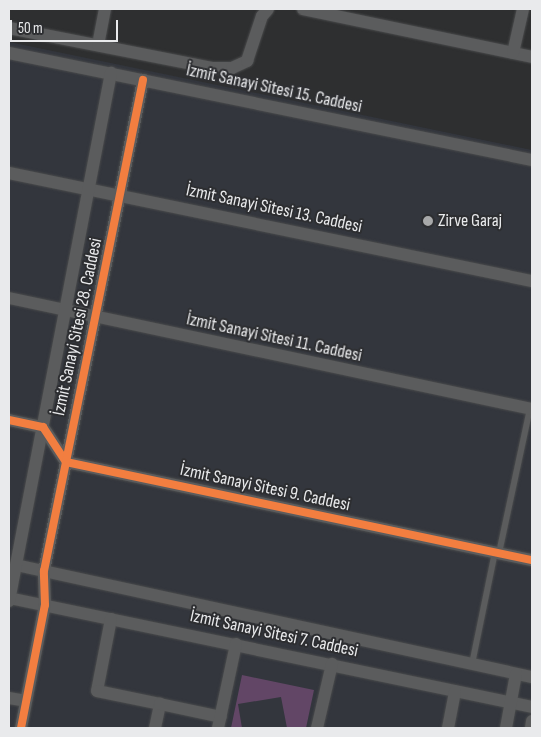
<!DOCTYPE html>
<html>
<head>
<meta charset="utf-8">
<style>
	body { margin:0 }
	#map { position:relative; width:541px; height:737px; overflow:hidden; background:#2e2f30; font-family:"Sofia Sans Condensed",sans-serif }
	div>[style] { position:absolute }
	.built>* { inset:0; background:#33363d }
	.green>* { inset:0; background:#624666 }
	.roads { filter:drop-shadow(0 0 1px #494a4b) drop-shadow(0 0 1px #494a4b) }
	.lane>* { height:6px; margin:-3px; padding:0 3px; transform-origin:3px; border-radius:3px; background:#5b5c5d }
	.street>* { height:12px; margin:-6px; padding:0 6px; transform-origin:6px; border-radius:6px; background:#5b5c5d }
	.cycleway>* { height:8px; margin:-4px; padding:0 4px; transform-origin:4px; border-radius:4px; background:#f27e40 }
	.dots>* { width:14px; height:14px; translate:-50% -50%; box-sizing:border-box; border:2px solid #2d2e31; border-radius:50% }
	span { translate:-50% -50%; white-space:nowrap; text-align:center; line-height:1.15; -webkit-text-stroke:4px #2d2e31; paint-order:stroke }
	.street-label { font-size:18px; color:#e9eaec }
	.poi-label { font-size:18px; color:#e9eaec }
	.left { translate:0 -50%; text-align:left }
	.frame { position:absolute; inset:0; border:10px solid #e9eaec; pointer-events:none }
	.scale { position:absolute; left:10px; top:20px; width:108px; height:22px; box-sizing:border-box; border:2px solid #e9eaec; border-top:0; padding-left:6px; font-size:15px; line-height:18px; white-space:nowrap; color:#e9eaec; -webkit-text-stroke:4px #2d2e31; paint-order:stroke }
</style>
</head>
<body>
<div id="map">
	<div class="built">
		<i style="clip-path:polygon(9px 42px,532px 150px,532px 728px,9px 728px)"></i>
	</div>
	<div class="green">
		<i style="clip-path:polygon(242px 675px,314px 690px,306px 728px,287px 728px,281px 697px,238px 704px,242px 728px,231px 728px)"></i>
	</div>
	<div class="roads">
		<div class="lane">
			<i style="left:499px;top:553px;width:148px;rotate:-77.9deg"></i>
			<i style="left:472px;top:664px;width:114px;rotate:-78.4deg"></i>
		</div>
		<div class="street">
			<i style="left:303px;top:9px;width:234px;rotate:11.8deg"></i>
			<i style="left:9px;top:28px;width:208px;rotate:11.1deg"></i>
			<i style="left:213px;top:68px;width:19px"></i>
			<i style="left:232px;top:68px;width:17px;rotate:-25deg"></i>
			<i style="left:247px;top:61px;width:47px;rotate:-71.6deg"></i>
			<i style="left:262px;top:16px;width:9px;rotate:-49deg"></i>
			<i style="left:98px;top:45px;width:37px;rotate:-79deg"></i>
			<i style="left:9px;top:53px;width:534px;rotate:11.56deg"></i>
			<i style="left:513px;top:53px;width:45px;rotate:-77.2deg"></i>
			<i style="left:9px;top:173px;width:534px;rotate:11.67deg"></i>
			<i style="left:9px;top:298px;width:535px;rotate:11.98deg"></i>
			<i style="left:9px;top:420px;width:35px;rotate:12deg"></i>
			<i style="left:43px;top:427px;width:42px;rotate:56.7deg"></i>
			<i style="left:66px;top:462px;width:476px;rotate:11.9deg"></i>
			<i style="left:16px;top:565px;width:528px;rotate:12.25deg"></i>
			<i style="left:9px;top:598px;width:534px;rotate:11.77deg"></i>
			<i style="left:9px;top:601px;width:538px;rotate:-79.07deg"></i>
			<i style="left:111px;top:619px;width:73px;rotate:101deg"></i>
			<i style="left:97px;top:691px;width:64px;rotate:11.7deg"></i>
			<i style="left:9px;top:698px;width:17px;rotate:10deg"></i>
			<i style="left:21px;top:728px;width:125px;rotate:-79deg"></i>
			<i style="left:45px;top:605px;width:34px;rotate:-92deg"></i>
			<i style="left:44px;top:571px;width:501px;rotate:-78.6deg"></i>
			<i style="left:155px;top:728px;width:25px;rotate:-78deg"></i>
			<i style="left:160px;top:704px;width:62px;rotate:12deg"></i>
			<i style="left:218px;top:728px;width:86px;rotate:-77.9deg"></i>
			<i style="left:317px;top:728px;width:66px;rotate:-76.8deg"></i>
			<i style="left:448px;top:728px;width:37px;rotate:-79deg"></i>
			<i style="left:506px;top:728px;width:55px;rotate:-79.5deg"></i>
			<i style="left:531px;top:728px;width:7px;rotate:-82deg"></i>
		</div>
	</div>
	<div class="cycleway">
		<i style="left:9px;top:420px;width:35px;rotate:12deg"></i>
		<i style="left:43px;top:427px;width:42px;rotate:56.7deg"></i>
		<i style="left:66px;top:462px;width:476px;rotate:11.9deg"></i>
		<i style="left:21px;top:728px;width:125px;rotate:-79deg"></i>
		<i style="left:45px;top:605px;width:34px;rotate:-92deg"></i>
		<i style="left:44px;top:571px;width:501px;rotate:-78.6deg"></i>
	</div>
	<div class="dots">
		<i style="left:428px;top:221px;background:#a8a9aa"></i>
	</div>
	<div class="street-label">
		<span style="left:274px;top:89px;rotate:12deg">İzmit Sanayi Sitesi 15. Caddesi</span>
		<span style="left:274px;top:209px;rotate:12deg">İzmit Sanayi Sitesi 13. Caddesi</span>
		<span style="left:78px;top:327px;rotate:-78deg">İzmit Sanayi Sitesi 28. Caddesi</span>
		<span style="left:274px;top:338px;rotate:12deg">İzmit Sanayi Sitesi 11. Caddesi</span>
		<span style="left:265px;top:488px;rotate:12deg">İzmit Sanayi Sitesi 9. Caddesi</span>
		<span style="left:274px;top:634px;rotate:12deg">İzmit Sanayi Sitesi 7. Caddesi</span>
	</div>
	<div class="poi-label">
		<span class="left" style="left:438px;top:221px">Zirve Garaj</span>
	</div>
	<div class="frame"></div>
	<div class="scale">50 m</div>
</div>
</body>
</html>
